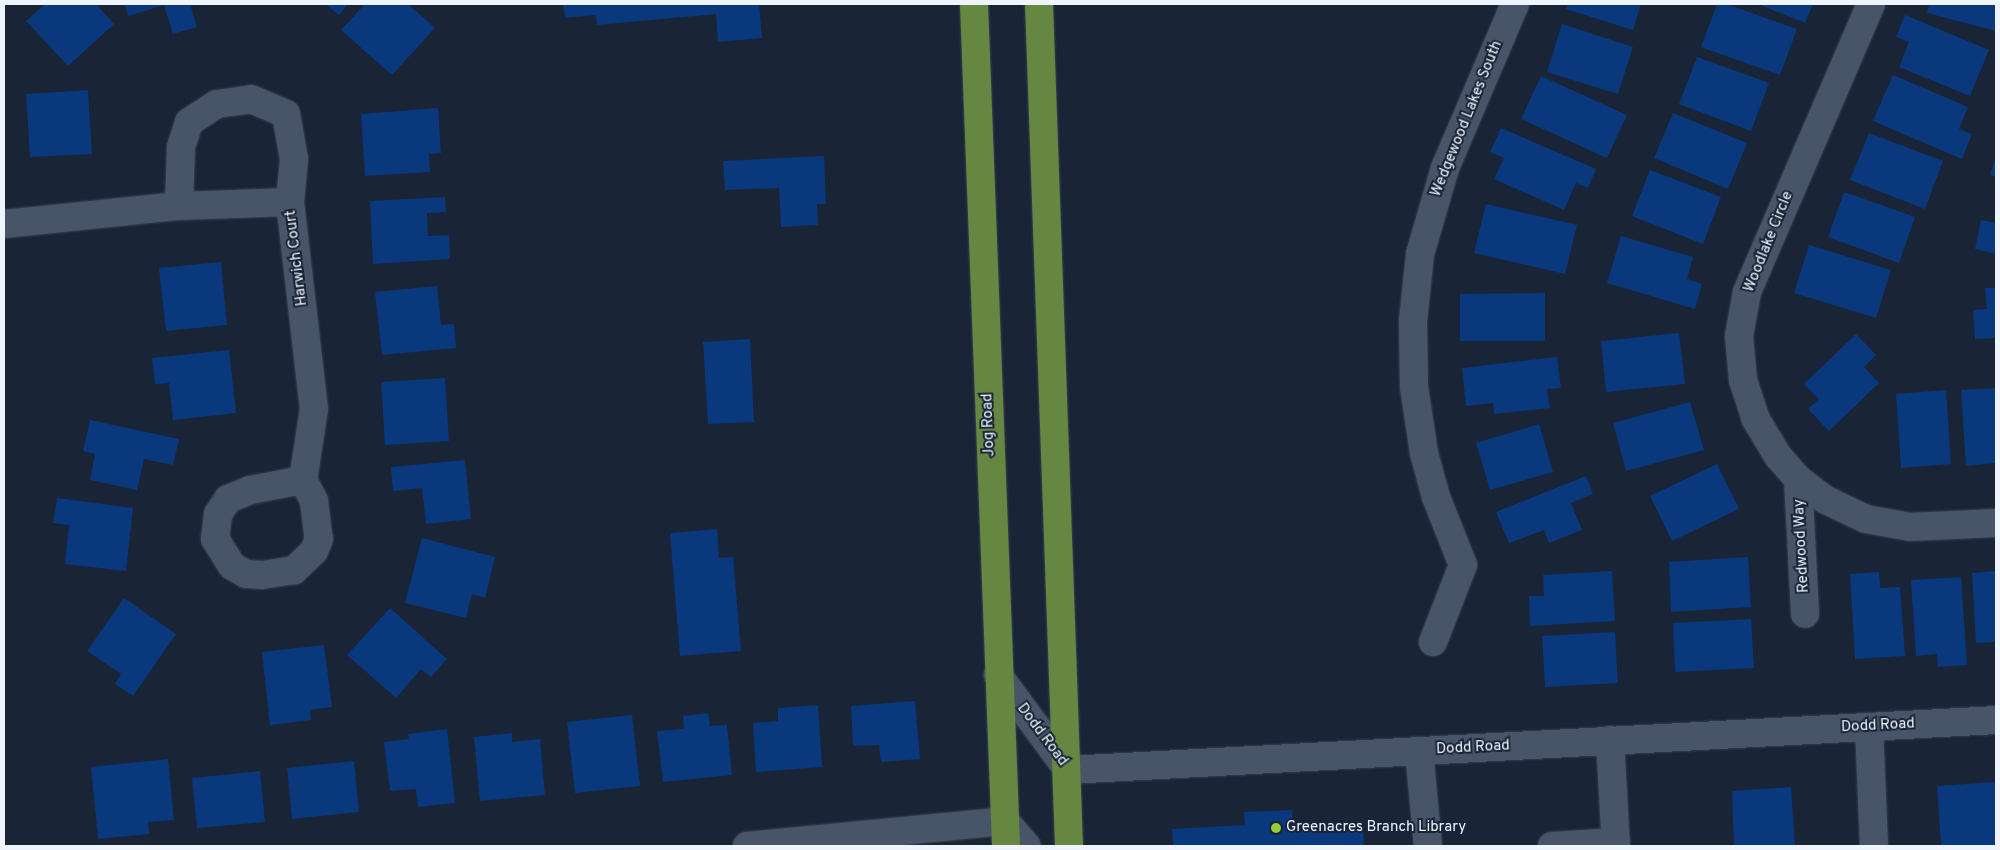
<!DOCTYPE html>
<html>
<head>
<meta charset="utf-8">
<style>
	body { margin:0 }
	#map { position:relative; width:2000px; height:850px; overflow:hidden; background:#192436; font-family:Overpass,sans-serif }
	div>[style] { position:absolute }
	.building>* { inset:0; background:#0a387d }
	.roads { filter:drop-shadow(0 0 1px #38404e) drop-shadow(0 0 1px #38404e) }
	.minor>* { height:28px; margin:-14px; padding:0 14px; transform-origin:14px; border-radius:14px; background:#485569 }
	.major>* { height:28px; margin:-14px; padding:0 14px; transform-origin:14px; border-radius:14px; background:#658742 }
	.dots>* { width:14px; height:14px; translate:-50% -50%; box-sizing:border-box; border:2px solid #192436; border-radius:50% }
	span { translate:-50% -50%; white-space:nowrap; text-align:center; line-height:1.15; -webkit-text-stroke:4px #192436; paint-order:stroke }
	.street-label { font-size:15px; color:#eef5fe }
	.poi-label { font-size:15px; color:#eef5fe }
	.left { translate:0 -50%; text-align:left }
	.frame { position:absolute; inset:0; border:5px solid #eef5fe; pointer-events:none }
</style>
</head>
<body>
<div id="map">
	<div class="building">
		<i style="clip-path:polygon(45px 4px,96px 4px,114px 24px,68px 66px,26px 21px)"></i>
		<i style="clip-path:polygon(125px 4px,190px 4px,197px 27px,173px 34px,164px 5px,128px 16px)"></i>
		<i style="clip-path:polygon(325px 4px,348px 4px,339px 15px)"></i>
		<i style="clip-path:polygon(365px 4px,408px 4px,435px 28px,392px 75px,341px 30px)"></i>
		<i style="clip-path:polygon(563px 4px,759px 4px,762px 38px,718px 42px,716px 14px,597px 25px,596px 15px,565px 18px)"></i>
		<i style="clip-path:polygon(1568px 4px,1641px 4px,1633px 30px,1566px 9px)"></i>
		<i style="clip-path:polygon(1717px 4px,1726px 4px,1797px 29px,1780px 75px,1701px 47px)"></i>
		<i style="clip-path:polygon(1758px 4px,1813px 4px,1805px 23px)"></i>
		<i style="clip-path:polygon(1929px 4px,1996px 4px,1996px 31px,1927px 13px)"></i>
		<i style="clip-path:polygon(1905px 15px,1989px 50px,1970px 96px,1899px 67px,1909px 42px,1896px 37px)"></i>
		<i style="clip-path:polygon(1562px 24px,1633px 47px,1618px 94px,1547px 72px)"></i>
		<i style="clip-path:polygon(1697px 57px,1769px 83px,1751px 131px,1679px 104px)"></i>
		<i style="clip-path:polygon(1893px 75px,1968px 107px,1959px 129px,1972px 134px,1962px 159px,1873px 121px)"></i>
		<i style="clip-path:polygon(1541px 76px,1627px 115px,1607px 158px,1521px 119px)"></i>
		<i style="clip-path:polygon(88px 90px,92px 154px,30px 157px,26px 94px)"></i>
		<i style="clip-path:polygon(438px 108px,441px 153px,429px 154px,430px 172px,365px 176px,361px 114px)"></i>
		<i style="clip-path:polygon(1673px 113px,1747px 143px,1728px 189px,1654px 158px)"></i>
		<i style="clip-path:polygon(1501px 128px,1596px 169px,1588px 188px,1576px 183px,1564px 210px,1494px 179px,1504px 158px,1490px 152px)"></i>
		<i style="clip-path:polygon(1869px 133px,1943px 161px,1925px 209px,1850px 180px)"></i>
		<i style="clip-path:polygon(824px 156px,826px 204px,817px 204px,818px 225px,781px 227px,779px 188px,725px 190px,723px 161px)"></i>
		<i style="clip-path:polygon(1996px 157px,1996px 177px,1990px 175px)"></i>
		<i style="clip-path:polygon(1650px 170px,1721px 197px,1703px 244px,1632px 216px)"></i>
		<i style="clip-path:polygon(1844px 192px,1915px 217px,1899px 263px,1828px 237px)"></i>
		<i style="clip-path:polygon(445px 197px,446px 212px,427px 213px,428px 236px,449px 235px,450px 259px,373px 264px,370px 201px)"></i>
		<i style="clip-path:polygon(1486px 204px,1577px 225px,1565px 274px,1474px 253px)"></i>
		<i style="clip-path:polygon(1981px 220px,1996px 223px,1996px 254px,1975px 249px)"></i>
		<i style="clip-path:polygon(1621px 236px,1693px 257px,1687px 279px,1702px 284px,1695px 309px,1607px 283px)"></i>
		<i style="clip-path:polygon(1809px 245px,1891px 270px,1876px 318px,1794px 293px)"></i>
		<i style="clip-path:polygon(221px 262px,227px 325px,166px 331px,159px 268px)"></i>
		<i style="clip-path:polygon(437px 286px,441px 325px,454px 324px,456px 348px,382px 355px,375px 292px)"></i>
		<i style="clip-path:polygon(1985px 288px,1996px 288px,1996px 338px,1975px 339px,1973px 310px,1987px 309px)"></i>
		<i style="clip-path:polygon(1545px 293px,1545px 341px,1460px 341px,1460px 294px)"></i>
		<i style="clip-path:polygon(1679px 333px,1685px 384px,1606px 392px,1601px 341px)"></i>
		<i style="clip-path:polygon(1856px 334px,1876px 355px,1864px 367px,1879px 383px,1829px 431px,1808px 409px,1819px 399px,1804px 384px)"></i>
		<i style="clip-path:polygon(750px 339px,754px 422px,708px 424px,703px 342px)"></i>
		<i style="clip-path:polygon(229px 350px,236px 413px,173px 420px,169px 383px,155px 384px,152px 358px)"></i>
		<i style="clip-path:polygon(1557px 357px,1561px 388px,1547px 389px,1550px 408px,1494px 414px,1493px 403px,1466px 406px,1462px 368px)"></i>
		<i style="clip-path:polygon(445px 378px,449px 441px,385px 445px,381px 382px)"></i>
		<i style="clip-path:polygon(1996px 388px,1996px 463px,1966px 466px,1961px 390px)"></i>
		<i style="clip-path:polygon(1946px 390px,1951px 464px,1901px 468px,1896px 394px)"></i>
		<i style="clip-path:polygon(1690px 402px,1704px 450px,1626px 471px,1613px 423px)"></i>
		<i style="clip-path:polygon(90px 420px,179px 439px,173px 465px,144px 459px,137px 490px,90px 480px,95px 454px,83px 451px)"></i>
		<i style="clip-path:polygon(1539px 424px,1553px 472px,1490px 490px,1476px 443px)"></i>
		<i style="clip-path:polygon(465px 460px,471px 519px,426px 524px,422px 488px,393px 491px,391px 467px)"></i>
		<i style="clip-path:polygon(1717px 464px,1739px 509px,1672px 541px,1650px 496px)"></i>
		<i style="clip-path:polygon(1586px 476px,1593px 494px,1571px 503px,1582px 530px,1549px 543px,1544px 530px,1509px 543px,1496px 512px)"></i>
		<i style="clip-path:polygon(57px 498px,133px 508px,126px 571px,65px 564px,69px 525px,53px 523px)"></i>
		<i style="clip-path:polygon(717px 529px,719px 558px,733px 557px,741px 651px,680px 656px,670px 533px)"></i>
		<i style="clip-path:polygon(422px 538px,495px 557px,485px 598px,472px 594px,466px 618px,405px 603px)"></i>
		<i style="clip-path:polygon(1748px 557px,1751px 607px,1671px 612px,1669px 562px)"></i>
		<i style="clip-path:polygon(1612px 571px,1615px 621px,1530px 626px,1529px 596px,1544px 596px,1543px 575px)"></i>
		<i style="clip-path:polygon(1996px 571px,1996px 642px,1976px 643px,1972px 573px)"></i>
		<i style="clip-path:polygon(1879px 572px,1880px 588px,1900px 587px,1905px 656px,1855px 659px,1850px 574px)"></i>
		<i style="clip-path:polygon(1961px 577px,1967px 665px,1938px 667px,1937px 654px,1916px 656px,1911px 580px)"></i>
		<i style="clip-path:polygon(124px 598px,176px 634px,133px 696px,115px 684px,121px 674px,87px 651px)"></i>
		<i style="clip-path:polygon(390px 608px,447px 659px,431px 677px,421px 669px,396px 698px,347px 655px)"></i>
		<i style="clip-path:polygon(1751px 619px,1754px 668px,1675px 672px,1673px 623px)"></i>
		<i style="clip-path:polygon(1615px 632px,1618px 683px,1545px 687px,1542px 636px)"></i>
		<i style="clip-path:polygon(324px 645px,332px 707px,310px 710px,311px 720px,270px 725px,262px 652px)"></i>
		<i style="clip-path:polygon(915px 701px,920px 759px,881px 762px,879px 745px,853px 746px,851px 706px)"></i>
		<i style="clip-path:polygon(818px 705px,822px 767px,756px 772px,753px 723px,778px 721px,778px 708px)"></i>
		<i style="clip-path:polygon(708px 713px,710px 726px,727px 725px,732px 775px,663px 782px,657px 731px,684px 729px,683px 716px)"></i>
		<i style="clip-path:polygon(632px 715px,640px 786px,575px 793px,567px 722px)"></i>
		<i style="clip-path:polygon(447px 729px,455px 803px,418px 807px,416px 789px,390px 791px,384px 742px,409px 739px,408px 734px)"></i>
		<i style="clip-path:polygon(512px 733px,512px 742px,540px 739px,545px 795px,480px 801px,474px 737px)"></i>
		<i style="clip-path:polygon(168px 759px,174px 820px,148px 822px,149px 834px,98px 839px,91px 767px)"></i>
		<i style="clip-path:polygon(354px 761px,359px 812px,292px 819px,287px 768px)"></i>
		<i style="clip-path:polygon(260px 771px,265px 822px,197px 828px,192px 778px)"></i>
		<i style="clip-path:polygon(1996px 782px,1996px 846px,1941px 846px,1937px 786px)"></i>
		<i style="clip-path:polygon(1791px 787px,1795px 846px,1734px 846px,1732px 791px)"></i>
		<i style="clip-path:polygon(1292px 810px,1293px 823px,1319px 821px,1319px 827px,1363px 825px,1364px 846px,1173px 846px,1172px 829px,1245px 825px,1244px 812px)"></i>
	</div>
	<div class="roads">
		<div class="minor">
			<i style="left:1871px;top:4px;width:314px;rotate:113.3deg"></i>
			<i style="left:1747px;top:292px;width:45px;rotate:100.3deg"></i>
			<i style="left:1739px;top:336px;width:44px;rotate:84.8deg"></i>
			<i style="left:1743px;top:380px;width:40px;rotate:72deg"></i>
			<i style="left:1755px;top:418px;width:44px;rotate:58.8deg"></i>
			<i style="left:1778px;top:456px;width:30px;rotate:49deg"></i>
			<i style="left:1798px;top:479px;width:35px;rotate:37deg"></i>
			<i style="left:1826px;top:500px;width:44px;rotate:25.4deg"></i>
			<i style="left:1866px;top:519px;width:45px;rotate:10.3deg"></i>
			<i style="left:1910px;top:527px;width:86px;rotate:-2.7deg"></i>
			<i style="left:179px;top:206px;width:59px;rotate:-88.1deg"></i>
			<i style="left:181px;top:147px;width:26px;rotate:-72deg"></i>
			<i style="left:189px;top:122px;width:33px;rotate:-33deg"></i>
			<i style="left:217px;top:104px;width:34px;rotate:-8deg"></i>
			<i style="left:251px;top:99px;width:38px;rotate:23deg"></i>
			<i style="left:286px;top:114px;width:46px;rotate:79.9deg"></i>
			<i style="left:294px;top:159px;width:43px;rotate:95.3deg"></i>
			<i style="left:4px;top:224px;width:176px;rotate:-5.9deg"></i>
			<i style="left:179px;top:206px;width:111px;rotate:-2.1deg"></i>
			<i style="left:290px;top:202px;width:208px;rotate:83.4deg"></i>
			<i style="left:314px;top:409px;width:72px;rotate:98.8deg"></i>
			<i style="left:303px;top:480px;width:24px;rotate:62deg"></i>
			<i style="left:314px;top:501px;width:38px;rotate:83deg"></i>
			<i style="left:319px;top:539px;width:13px;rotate:113deg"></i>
			<i style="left:314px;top:551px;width:28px;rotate:136deg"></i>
			<i style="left:294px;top:570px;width:32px;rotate:171deg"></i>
			<i style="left:262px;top:575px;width:16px;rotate:-176deg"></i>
			<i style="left:246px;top:574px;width:16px;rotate:-150deg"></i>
			<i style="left:232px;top:566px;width:32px;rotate:-122deg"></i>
			<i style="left:215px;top:539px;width:25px;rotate:-83deg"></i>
			<i style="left:218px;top:514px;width:18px;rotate:-56deg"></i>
			<i style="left:228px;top:499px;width:24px;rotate:-22deg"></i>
			<i style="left:250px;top:490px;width:54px;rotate:-10.7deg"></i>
			<i style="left:1798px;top:479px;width:135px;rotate:87deg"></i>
			<i style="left:1433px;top:642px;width:83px;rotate:-68.7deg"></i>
			<i style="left:1463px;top:565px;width:73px;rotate:-111.7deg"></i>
			<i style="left:1436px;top:497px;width:46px;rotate:-105.3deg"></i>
			<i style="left:1424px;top:453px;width:67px;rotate:-98.6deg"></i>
			<i style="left:1414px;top:387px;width:66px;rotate:-90.9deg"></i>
			<i style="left:1413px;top:321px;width:67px;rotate:-84deg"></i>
			<i style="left:1420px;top:254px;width:90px;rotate:-73.8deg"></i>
			<i style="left:1445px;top:168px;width:178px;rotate:-66.9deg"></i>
			<i style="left:998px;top:675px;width:118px;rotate:53.6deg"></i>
			<i style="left:1068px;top:770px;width:929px;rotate:-3.08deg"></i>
			<i style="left:1869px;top:727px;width:119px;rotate:87.6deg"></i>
			<i style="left:1610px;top:740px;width:106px;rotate:86.8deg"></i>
			<i style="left:1419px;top:751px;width:95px;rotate:84.6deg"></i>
			<i style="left:747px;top:846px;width:259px;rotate:-5.5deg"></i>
			<i style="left:1005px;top:821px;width:33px;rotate:49deg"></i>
			<i style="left:1552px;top:846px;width:64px;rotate:-3.6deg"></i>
		</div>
		<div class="major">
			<i style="left:974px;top:4px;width:843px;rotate:87.82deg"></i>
			<i style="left:1039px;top:4px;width:843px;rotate:87.96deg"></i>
		</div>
	</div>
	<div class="dots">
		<i style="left:1276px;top:828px;background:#95cc3b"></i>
	</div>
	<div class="street-label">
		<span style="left:1467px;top:119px;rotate:-68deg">Wedgewood Lakes South</span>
		<span style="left:1769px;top:242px;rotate:-68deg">Woodlake Circle</span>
		<span style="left:297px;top:258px;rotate:-97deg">Harwich Court</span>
		<span style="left:989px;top:425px;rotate:-92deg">Jog Road</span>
		<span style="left:1802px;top:546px;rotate:-93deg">Redwood Way</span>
		<span style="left:1878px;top:726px;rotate:-3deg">Dodd Road</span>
		<span style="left:1042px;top:735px;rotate:53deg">Dodd Road</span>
		<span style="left:1473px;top:748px;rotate:-3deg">Dodd Road</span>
	</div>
	<div class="poi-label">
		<span class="left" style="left:1286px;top:828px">Greenacres Branch Library</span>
	</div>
	<div class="frame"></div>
</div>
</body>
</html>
